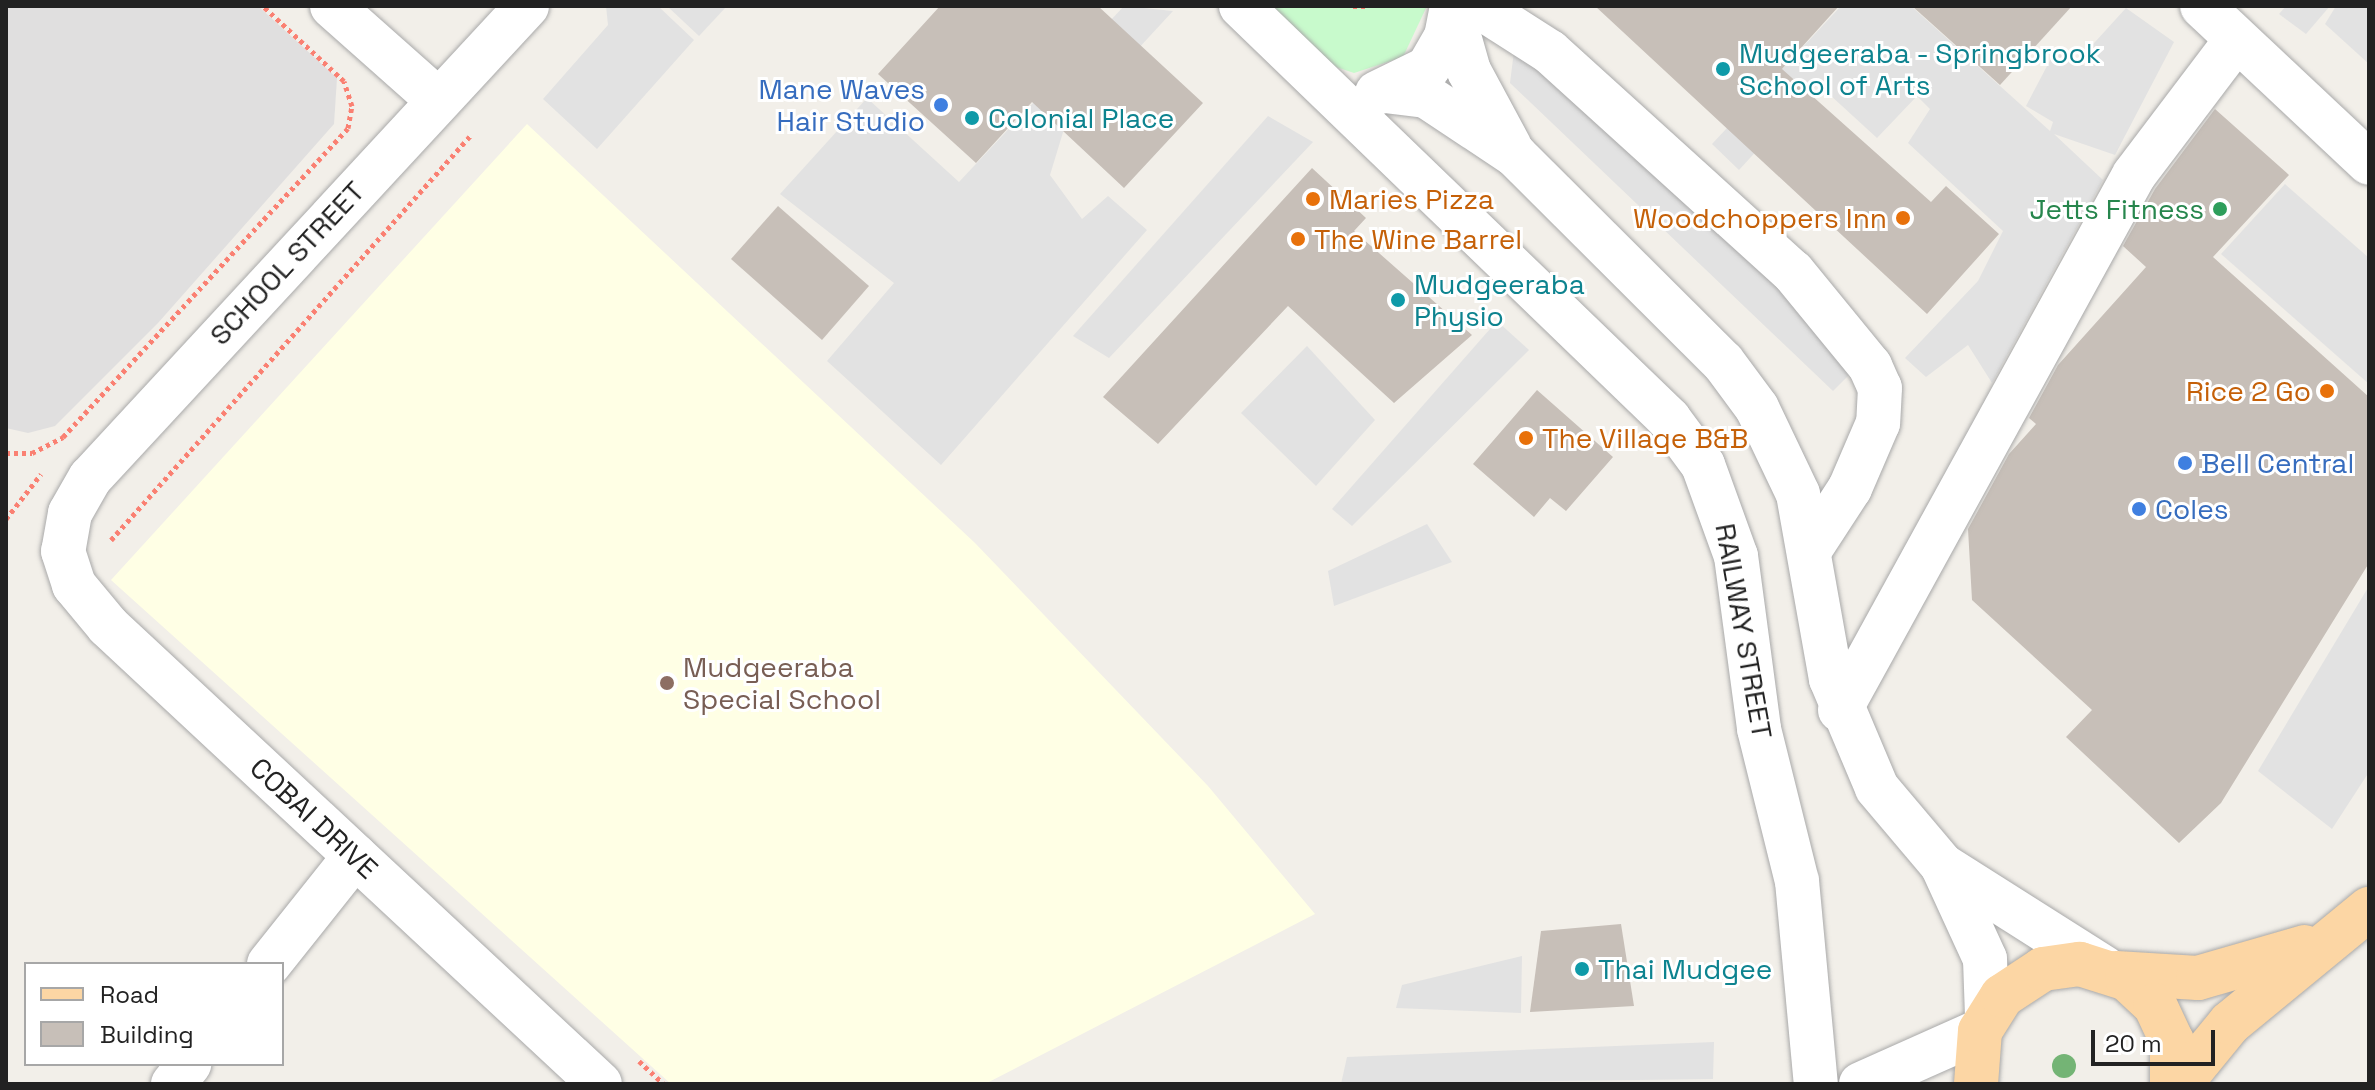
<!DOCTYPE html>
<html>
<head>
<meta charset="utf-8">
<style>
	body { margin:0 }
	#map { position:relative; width:2375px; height:1090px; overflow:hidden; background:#f2efe9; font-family:"Space Grotesk",sans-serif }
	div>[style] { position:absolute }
	.residential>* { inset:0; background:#e0dfdf }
	.education>* { inset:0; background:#ffffe5 }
	.park>* { inset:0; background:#c8facc }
	.parking>* { inset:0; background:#e2e2e2 }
	.building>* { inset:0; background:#c7bfb8 }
	.path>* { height:5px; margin-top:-2.5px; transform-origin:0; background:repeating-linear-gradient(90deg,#fa8072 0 4px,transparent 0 8px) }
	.roads { filter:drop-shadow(0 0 2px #a9a9a9) drop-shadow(0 0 2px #a9a9a9) }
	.minor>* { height:44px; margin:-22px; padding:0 22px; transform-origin:22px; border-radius:22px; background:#fff }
	.major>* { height:44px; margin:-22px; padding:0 22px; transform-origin:22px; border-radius:22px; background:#fcd6a4 }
	.trees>* { width:24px; height:24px; margin:-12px; border-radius:50%; background:#74b475 }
	.dots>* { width:22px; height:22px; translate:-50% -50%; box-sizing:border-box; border:4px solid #fff; border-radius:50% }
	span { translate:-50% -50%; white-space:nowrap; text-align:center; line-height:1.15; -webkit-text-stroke:6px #fff; paint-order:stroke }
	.culture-label { font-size:28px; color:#0d838f }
	.left { translate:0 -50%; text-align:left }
	.shop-label { font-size:28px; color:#366cbe }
	.right { translate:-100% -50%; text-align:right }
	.food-label { font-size:28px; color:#c56008 }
	.leisure-label { font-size:28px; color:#27864d }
	.street-label { font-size:28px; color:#222 }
	.education-label { font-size:28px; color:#785e54 }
	.frame { position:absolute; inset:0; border:8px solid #222; pointer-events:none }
	.legend { position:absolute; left:24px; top:962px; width:260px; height:104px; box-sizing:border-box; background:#fff; border:2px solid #a7a7a7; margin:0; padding:10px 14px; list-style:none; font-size:24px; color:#222 }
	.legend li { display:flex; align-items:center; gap:16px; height:40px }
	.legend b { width:40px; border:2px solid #a7a7a7 }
	.scale { position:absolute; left:2091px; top:1030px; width:124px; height:36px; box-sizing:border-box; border:4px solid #222; border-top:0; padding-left:10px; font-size:24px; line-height:28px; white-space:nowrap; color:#222; -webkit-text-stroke:6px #fff; paint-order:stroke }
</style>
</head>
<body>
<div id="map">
	<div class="residential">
		<i style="clip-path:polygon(6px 6px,258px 6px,337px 78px,334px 124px,158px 323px,55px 426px,28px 433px,6px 428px)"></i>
	</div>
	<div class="education">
		<i style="clip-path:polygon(527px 124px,975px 543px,1208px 786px,1315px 914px,985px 1084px,671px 1084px,111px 580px)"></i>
	</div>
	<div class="park">
		<i style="clip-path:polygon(1263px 6px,1427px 6px,1403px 57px,1354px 73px,1336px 67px)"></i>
	</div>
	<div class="parking">
		<i style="clip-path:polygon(606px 6px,658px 6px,694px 40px,597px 149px,543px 99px,608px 25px)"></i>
		<i style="clip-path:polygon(667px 6px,727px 6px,699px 36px)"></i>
		<i style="clip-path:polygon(1124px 6px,1173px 11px,1064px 129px,1050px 175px,1082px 219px,1108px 196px,1147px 230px,941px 465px,827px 361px,894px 283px,780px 194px,867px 98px,959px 182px)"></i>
		<i style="clip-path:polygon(1841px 6px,1911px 6px,2050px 131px,2053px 122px,2026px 106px,2056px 49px,2085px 66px,2085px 53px,2126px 8px,2174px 42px,2115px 155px,2054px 134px,2103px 180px,1992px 383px,1968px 345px,1926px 377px,1905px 358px,1978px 281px,2003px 231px,1908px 143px,1930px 109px,1917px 96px,1877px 138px,1818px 84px,1739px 170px,1712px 144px)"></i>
		<i style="clip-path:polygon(2286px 6px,2330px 6px,2306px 34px,2279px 14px)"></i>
		<i style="clip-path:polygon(2336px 6px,2369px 6px,2369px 64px,2325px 24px)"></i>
		<i style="clip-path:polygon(1517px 27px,1865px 359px,1833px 391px,1510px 83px)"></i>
		<i style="clip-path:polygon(1268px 116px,1313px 142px,1109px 358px,1073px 336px)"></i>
		<i style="clip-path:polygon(2285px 184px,2369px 258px,2369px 384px,2221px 254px)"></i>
		<i style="clip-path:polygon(1497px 321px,1529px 350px,1352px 526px,1332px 509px)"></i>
		<i style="clip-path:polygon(1307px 346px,1375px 420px,1316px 486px,1241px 413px)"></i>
		<i style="clip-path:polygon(1427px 524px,1452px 562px,1334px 606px,1328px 571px)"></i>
		<i style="clip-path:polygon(2369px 586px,2369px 772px,2332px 829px,2258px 771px)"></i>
		<i style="clip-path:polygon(1522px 956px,1521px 1013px,1396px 1008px,1402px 985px)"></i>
		<i style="clip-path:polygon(1714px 1042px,1713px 1079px,1341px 1084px,1347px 1057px)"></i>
	</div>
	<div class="building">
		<i style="clip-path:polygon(940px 6px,1098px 6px,1203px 103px,1124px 188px,1032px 102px,976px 163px,878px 74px)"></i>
		<i style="clip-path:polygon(1595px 6px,1839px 6px,1782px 69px,1931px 202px,1946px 186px,1999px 234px,1927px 314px)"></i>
		<i style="clip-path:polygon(1912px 6px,2072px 6px,2000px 85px)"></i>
		<i style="clip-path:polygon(2215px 109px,2289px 175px,2213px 257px,2369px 397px,2369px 563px,2221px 803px,2179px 843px,2066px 737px,2092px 710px,1972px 600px,1968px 529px,2009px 454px,2036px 424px,2029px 418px,2058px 365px,2146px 267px,2123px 246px,2155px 189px)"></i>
		<i style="clip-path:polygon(1312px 168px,1366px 218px,1354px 231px,1472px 335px,1394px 403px,1288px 306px,1158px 444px,1103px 397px)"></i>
		<i style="clip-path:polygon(778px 206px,869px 286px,822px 340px,731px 259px)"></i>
		<i style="clip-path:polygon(1537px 390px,1613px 457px,1566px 511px,1550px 498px,1534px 517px,1473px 464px)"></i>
		<i style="clip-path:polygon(1621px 924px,1634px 1006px,1530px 1012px,1541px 931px)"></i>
	</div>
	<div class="path">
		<i style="left:1353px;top:6px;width:12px"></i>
		<i style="left:6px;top:453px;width:26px"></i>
		<i style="left:32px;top:453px;width:35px;rotate:-27deg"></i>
		<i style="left:63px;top:437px;width:420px;rotate:-47.3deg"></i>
		<i style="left:348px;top:128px;width:22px;rotate:-80deg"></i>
		<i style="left:352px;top:106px;width:26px;rotate:-108deg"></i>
		<i style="left:344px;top:81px;width:110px;rotate:-137.2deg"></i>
		<i style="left:6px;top:519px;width:57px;rotate:-52.1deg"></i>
		<i style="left:111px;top:540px;width:542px;rotate:-48.37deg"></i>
		<i style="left:639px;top:1061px;width:34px;rotate:43deg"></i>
	</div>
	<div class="roads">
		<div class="minor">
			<i style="left:332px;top:6px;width:142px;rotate:41.6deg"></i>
			<i style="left:527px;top:6px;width:643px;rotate:132.79deg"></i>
			<i style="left:90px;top:478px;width:40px;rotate:119.7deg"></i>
			<i style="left:70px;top:513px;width:39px;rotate:100deg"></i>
			<i style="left:63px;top:551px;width:36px;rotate:72deg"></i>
			<i style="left:74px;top:585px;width:53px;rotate:50.3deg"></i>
			<i style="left:108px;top:626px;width:672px;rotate:42.95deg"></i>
			<i style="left:1241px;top:6px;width:595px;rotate:43.98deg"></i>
			<i style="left:1669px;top:419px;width:57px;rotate:53.5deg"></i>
			<i style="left:1703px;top:465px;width:97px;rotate:70.1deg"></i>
			<i style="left:1736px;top:556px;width:175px;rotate:82.4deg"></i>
			<i style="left:1759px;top:729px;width:157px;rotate:76deg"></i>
			<i style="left:1797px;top:881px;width:204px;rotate:84.7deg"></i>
			<i style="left:1478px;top:6px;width:85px;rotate:32.6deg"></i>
			<i style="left:1550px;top:52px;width:328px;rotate:42.2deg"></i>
			<i style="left:1793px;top:272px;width:122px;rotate:50.7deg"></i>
			<i style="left:1870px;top:366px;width:24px;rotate:66deg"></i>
			<i style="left:1880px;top:388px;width:35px;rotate:93deg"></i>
			<i style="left:1878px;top:423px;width:71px;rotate:113.3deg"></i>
			<i style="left:1850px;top:488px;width:72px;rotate:123deg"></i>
			<i style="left:2202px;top:6px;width:229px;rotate:43.2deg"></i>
			<i style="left:1452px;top:11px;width:62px;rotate:74.2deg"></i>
			<i style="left:1469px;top:71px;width:86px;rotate:61.7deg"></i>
			<i style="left:1385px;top:91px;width:41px;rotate:7deg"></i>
			<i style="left:1426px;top:96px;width:107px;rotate:33.5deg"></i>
			<i style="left:1515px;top:155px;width:293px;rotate:44.9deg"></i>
			<i style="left:1723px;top:362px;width:57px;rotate:53.5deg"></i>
			<i style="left:1757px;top:408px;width:95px;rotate:64.5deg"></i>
			<i style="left:1798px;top:494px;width:188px;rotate:79.9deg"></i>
			<i style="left:1831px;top:679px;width:118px;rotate:67.1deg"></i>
			<i style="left:1877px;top:788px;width:101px;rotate:49.8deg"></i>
			<i style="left:1942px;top:865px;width:192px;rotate:32.4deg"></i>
			<i style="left:1377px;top:93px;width:57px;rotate:-26.1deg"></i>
			<i style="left:1428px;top:68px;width:36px;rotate:-60deg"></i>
			<i style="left:1446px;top:37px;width:32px;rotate:-79deg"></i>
			<i style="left:1840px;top:710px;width:610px;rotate:-61.21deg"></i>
			<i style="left:2134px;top:175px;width:169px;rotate:-52.9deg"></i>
			<i style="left:1942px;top:865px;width:103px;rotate:65.4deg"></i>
			<i style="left:1985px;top:959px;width:57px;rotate:88deg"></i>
			<i style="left:269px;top:964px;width:138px;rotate:-51.5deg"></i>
			<i style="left:173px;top:1084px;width:26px;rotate:-51deg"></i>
			<i style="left:1861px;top:1084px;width:130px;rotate:-24deg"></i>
		</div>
		<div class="major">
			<i style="left:2116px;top:973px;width:82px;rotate:3.5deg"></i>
			<i style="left:2198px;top:978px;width:111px;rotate:-16.2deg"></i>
			<i style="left:1976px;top:1084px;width:53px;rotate:-85.7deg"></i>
			<i style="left:1980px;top:1031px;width:41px;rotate:-57.8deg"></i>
			<i style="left:2002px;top:996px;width:49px;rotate:-33.4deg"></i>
			<i style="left:2043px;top:969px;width:37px;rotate:-8deg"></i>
			<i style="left:2080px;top:964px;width:49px;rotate:17.7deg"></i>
			<i style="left:2127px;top:979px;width:38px;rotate:43deg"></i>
			<i style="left:2155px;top:1005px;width:40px;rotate:65deg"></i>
			<i style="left:2172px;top:1041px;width:43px;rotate:90deg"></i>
			<i style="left:2180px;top:1084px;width:79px;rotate:-50.7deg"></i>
			<i style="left:2230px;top:1023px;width:180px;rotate:-39.4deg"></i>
		</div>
	</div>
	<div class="trees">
		<i style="left:2064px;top:1066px"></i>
	</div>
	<div class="dots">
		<i style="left:1723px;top:69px;background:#0f9aa8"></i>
		<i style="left:941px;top:105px;background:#3f7fe0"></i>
		<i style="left:972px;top:118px;background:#0f9aa8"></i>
		<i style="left:1313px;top:199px;background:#e8710a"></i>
		<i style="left:2220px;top:209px;background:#2e9e5b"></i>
		<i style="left:1903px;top:218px;background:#e8710a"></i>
		<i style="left:1298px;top:239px;background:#e8710a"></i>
		<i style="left:1398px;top:300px;background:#0f9aa8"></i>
		<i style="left:2327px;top:391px;background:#e8710a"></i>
		<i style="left:1526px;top:438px;background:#e8710a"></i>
		<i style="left:2185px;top:463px;background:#3f7fe0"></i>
		<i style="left:2139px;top:509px;background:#3f7fe0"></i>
		<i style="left:667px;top:683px;background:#8d6e63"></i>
		<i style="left:1582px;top:969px;background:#0f9aa8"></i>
	</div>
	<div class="culture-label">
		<span class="left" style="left:1739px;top:69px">Mudgeeraba - Springbrook<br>School of Arts</span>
		<span class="left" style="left:988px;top:118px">Colonial Place</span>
		<span class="left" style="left:1414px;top:300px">Mudgeeraba<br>Physio</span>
		<span class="left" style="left:1598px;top:969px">Thai Mudgee</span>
	</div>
	<div class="shop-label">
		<span class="right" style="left:925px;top:105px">Mane Waves<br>Hair Studio</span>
		<span class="left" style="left:2201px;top:463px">Bell Central</span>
		<span class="left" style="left:2155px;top:509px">Coles</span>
	</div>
	<div class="food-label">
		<span class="left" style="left:1329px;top:199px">Maries Pizza</span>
		<span class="right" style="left:1887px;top:218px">Woodchoppers Inn</span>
		<span class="left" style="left:1314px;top:239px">The Wine Barrel</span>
		<span class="right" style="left:2311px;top:391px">Rice 2 Go</span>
		<span class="left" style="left:1542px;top:438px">The Village B&amp;B</span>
	</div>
	<div class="leisure-label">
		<span class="right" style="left:2204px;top:209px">Jetts Fitness</span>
	</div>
	<div class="street-label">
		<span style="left:287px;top:263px;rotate:-47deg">SCHOOL STREET</span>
		<span style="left:1744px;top:631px;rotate:80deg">RAILWAY STREET</span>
		<span style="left:314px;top:818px;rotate:43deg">COBAI DRIVE</span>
	</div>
	<div class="education-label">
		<span class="left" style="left:683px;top:683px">Mudgeeraba<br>Special School</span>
	</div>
	<div class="frame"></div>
	<ul class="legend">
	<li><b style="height:10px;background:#fcd6a4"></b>Road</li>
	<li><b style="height:22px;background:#c7bfb8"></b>Building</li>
	</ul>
	<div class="scale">20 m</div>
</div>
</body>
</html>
